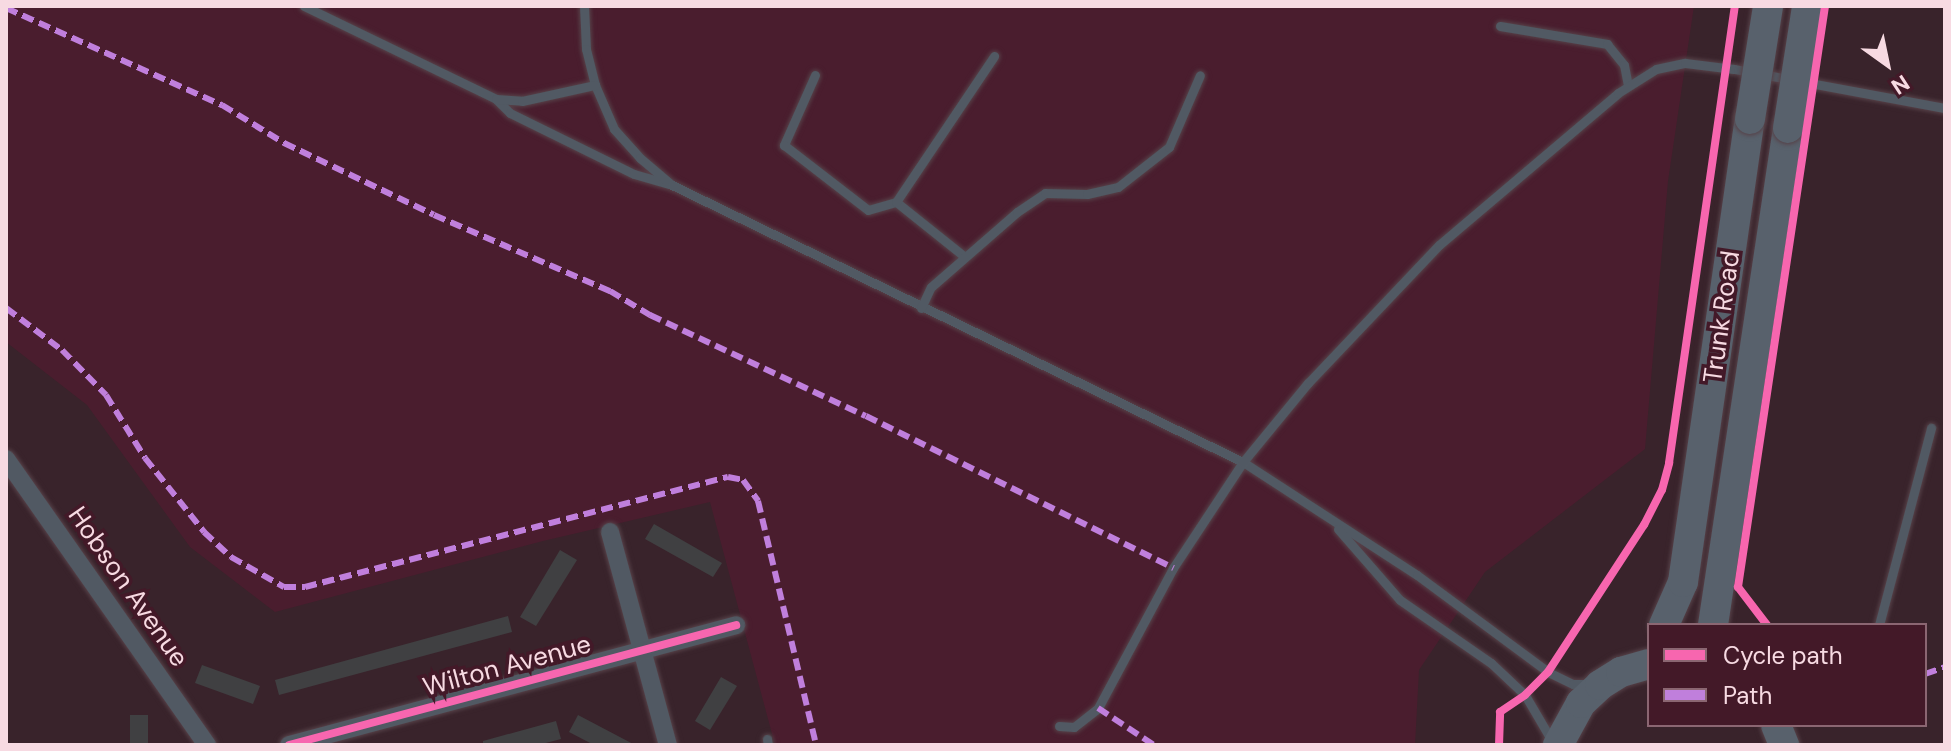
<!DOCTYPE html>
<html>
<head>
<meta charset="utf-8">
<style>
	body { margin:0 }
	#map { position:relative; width:1951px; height:751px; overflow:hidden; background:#39232b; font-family:"DM Sans",sans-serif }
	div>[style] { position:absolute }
	.built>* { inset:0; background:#4a1d2e }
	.building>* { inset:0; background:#404042 }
	.roads { filter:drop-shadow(0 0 2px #564249) drop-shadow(0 0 2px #564249) }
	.service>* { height:9px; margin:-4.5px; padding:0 4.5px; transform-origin:4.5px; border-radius:4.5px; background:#515963 }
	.minor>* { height:18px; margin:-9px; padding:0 9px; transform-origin:9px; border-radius:9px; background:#515963 }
	.primary>* { height:30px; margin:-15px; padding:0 15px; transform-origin:15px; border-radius:15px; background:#58616c }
	.bridges { filter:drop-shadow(0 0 2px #564249) drop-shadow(0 0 2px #564249) }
	.primary-bridge>* { height:30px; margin:-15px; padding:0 15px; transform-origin:15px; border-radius:15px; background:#58616c }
	.quiet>* { height:6px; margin-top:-3px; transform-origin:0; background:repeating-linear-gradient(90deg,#c07fdc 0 12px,transparent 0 18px) }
	.cycleway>* { height:8px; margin:-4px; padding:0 4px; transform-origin:4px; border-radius:4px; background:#f766af }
	span { translate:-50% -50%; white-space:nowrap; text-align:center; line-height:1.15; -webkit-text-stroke:7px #431928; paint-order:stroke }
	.street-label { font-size:26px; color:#f7dae2 }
	.frame { position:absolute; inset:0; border:8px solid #f7dae2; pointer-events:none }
	.legend { position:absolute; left:1647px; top:623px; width:280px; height:104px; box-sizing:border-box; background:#431928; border:2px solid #8b6672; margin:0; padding:10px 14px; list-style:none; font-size:24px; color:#f7dae2 }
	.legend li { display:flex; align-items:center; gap:16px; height:40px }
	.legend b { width:40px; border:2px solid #8b6672 }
	.north { position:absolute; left:1847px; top:24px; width:80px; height:80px; -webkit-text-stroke:6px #431928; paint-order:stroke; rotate:147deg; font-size:22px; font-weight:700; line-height:32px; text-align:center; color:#f7dae2 }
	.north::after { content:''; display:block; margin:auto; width:28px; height:36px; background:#f7dae2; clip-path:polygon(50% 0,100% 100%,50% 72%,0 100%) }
</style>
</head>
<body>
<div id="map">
	<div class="built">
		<i style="clip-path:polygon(6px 6px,1694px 6px,1668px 181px,1645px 449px,1485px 572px,1419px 670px,1415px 745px,775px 745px,710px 502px,543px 541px,275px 612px,190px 547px,87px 405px,6px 342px)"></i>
	</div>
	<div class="building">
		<i style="clip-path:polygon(654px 524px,722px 563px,713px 577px,645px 539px)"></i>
		<i style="clip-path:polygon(560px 550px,577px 560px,536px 626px,520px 617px)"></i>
		<i style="clip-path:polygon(508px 616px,512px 632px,279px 695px,275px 680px)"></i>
		<i style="clip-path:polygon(202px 665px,260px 686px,253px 704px,195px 683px)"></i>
		<i style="clip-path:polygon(721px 677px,737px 686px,710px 730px,695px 721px)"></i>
		<i style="clip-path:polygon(130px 715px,148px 715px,148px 745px,130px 745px)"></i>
		<i style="clip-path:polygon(578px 715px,635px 745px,594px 745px,569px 732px)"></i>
		<i style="clip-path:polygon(556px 721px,561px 739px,538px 745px,483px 745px,483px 741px)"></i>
	</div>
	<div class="roads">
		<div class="service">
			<i style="left:304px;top:6px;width:213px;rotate:25.8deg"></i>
			<i style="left:496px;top:99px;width:20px;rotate:45deg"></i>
			<i style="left:510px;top:113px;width:138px;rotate:26.2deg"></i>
			<i style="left:634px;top:174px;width:36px;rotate:16deg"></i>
			<i style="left:584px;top:6px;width:43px;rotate:87.3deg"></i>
			<i style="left:586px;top:49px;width:37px;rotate:76deg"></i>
			<i style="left:595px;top:85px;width:48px;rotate:66.6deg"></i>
			<i style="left:614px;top:129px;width:39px;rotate:48deg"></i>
			<i style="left:640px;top:158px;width:42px;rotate:40.2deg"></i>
			<i style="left:672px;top:185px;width:635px;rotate:25.88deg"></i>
			<i style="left:1243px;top:462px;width:207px;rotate:33deg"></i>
			<i style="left:1417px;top:575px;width:163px;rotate:36.5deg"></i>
			<i style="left:1548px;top:672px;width:28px;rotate:26deg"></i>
			<i style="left:1573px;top:684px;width:15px"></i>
			<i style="left:1500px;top:26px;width:109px;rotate:9.5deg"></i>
			<i style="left:1607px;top:44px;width:27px;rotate:51deg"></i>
			<i style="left:1624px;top:65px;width:21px;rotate:79deg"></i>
			<i style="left:815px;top:75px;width:77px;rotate:113.9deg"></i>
			<i style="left:784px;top:145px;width:106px;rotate:37.7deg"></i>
			<i style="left:868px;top:210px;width:29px;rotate:-16deg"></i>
			<i style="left:496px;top:99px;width:26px;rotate:4deg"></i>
			<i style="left:522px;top:101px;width:75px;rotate:-12.4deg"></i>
			<i style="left:965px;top:257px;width:88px;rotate:-141.4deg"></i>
			<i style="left:896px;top:202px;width:176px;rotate:-56.1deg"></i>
			<i style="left:921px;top:308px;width:23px;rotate:-65deg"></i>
			<i style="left:931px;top:287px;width:114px;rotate:-41.1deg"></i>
			<i style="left:1017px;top:212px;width:34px;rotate:-34deg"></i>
			<i style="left:1045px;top:193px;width:42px;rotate:1.4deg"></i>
			<i style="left:1087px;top:194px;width:32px;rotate:-13deg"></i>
			<i style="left:1118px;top:187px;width:65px;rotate:-38.1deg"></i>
			<i style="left:1169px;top:147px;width:78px;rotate:-66.7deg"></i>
			<i style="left:1338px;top:529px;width:94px;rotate:48.9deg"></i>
			<i style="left:1400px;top:600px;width:111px;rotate:34.7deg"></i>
			<i style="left:1491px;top:663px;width:47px;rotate:43.3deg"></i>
			<i style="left:1525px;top:695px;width:53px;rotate:59.6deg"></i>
			<i style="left:1879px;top:625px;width:204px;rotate:-75.2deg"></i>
			<i style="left:1059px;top:726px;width:15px;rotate:4deg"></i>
			<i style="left:1074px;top:727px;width:31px;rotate:-38deg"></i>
			<i style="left:1098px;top:708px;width:159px;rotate:-61.8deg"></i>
			<i style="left:1173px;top:568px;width:127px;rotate:-56.6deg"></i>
			<i style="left:1243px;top:462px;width:102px;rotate:-50.6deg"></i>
			<i style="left:1308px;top:383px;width:190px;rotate:-46.5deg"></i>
			<i style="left:1439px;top:245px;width:235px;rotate:-40.3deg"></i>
			<i style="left:1618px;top:93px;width:45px;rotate:-32.3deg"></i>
			<i style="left:1656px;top:69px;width:30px;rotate:-12deg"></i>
			<i style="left:1685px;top:63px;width:49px;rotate:7deg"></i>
			<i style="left:1734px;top:69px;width:215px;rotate:10.5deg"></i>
			<i style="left:767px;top:739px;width:6px;rotate:81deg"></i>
		</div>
		<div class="minor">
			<i style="left:6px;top:459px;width:350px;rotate:54.9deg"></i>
			<i style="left:610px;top:532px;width:221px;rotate:74.8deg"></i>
			<i style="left:289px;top:745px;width:463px;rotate:-15deg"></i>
		</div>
		<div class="primary">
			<i style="left:1664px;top:625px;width:47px;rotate:-66.2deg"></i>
			<i style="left:1683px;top:582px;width:468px;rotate:-81.8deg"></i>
			<i style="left:1713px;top:625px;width:503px;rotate:-81.42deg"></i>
			<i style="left:1776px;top:725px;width:22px;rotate:68deg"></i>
			<i style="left:1558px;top:745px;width:48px;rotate:-61.3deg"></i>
			<i style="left:1581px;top:703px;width:26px;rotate:-43deg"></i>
			<i style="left:1600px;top:685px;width:25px;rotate:-32deg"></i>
			<i style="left:1621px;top:672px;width:29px;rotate:-16deg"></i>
		</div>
	</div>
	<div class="bridges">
		<div class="primary-bridge">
			<i style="left:1750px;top:119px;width:114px;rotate:-80.9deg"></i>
			<i style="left:1788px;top:128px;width:123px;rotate:-81.1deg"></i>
		</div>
	</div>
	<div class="quiet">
		<i style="left:6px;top:8px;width:237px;rotate:24.2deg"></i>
		<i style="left:222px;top:105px;width:73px;rotate:31.5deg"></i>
		<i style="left:284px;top:143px;width:166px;rotate:25.6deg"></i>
		<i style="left:434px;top:215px;width:192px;rotate:23.4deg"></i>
		<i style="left:610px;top:291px;width:47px;rotate:31deg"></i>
		<i style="left:650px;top:315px;width:238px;rotate:25.1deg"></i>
		<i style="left:866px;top:416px;width:343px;rotate:26.3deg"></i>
		<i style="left:6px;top:308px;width:70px;rotate:36.9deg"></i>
		<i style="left:62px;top:350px;width:63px;rotate:45.6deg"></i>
		<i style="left:106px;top:395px;width:74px;rotate:58.2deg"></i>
		<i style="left:145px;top:458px;width:95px;rotate:51.4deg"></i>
		<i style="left:204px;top:532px;width:37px;rotate:43deg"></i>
		<i style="left:231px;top:557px;width:61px;rotate:29.5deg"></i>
		<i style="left:284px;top:587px;width:21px"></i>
		<i style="left:305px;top:587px;width:437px;rotate:-14.6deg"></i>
		<i style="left:728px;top:477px;width:15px;rotate:11deg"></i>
		<i style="left:743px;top:480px;width:26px;rotate:54deg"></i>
		<i style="left:758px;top:501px;width:251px;rotate:76.6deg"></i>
		<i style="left:1925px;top:674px;width:21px;rotate:-19deg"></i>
		<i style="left:1098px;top:708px;width:67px;rotate:33.5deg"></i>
	</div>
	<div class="cycleway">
		<i style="left:1767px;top:625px;width:48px;rotate:-127.3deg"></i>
		<i style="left:1738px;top:587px;width:587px;rotate:-81.48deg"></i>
		<i style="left:289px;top:745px;width:463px;rotate:-15deg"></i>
		<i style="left:1499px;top:745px;width:33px;rotate:-88deg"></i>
		<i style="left:1500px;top:712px;width:30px;rotate:-34deg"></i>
		<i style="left:1525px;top:695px;width:33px;rotate:-45deg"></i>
		<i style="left:1548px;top:672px;width:176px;rotate:-56.9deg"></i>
		<i style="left:1644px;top:525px;width:39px;rotate:-63deg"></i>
		<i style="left:1662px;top:490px;width:28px;rotate:-75deg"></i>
		<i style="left:1669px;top:463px;width:462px;rotate:-81.8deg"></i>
	</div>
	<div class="street-label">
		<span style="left:1722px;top:317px;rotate:-82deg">Trunk Road</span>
		<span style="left:128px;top:587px;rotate:55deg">Hobson Avenue</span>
		<span style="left:507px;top:666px;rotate:-15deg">Wilton Avenue</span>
	</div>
	<div class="frame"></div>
	<ul class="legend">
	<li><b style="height:10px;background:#f766af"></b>Cycle path</li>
	<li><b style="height:10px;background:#c07fdc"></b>Path</li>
	</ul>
	<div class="north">N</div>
</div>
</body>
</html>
